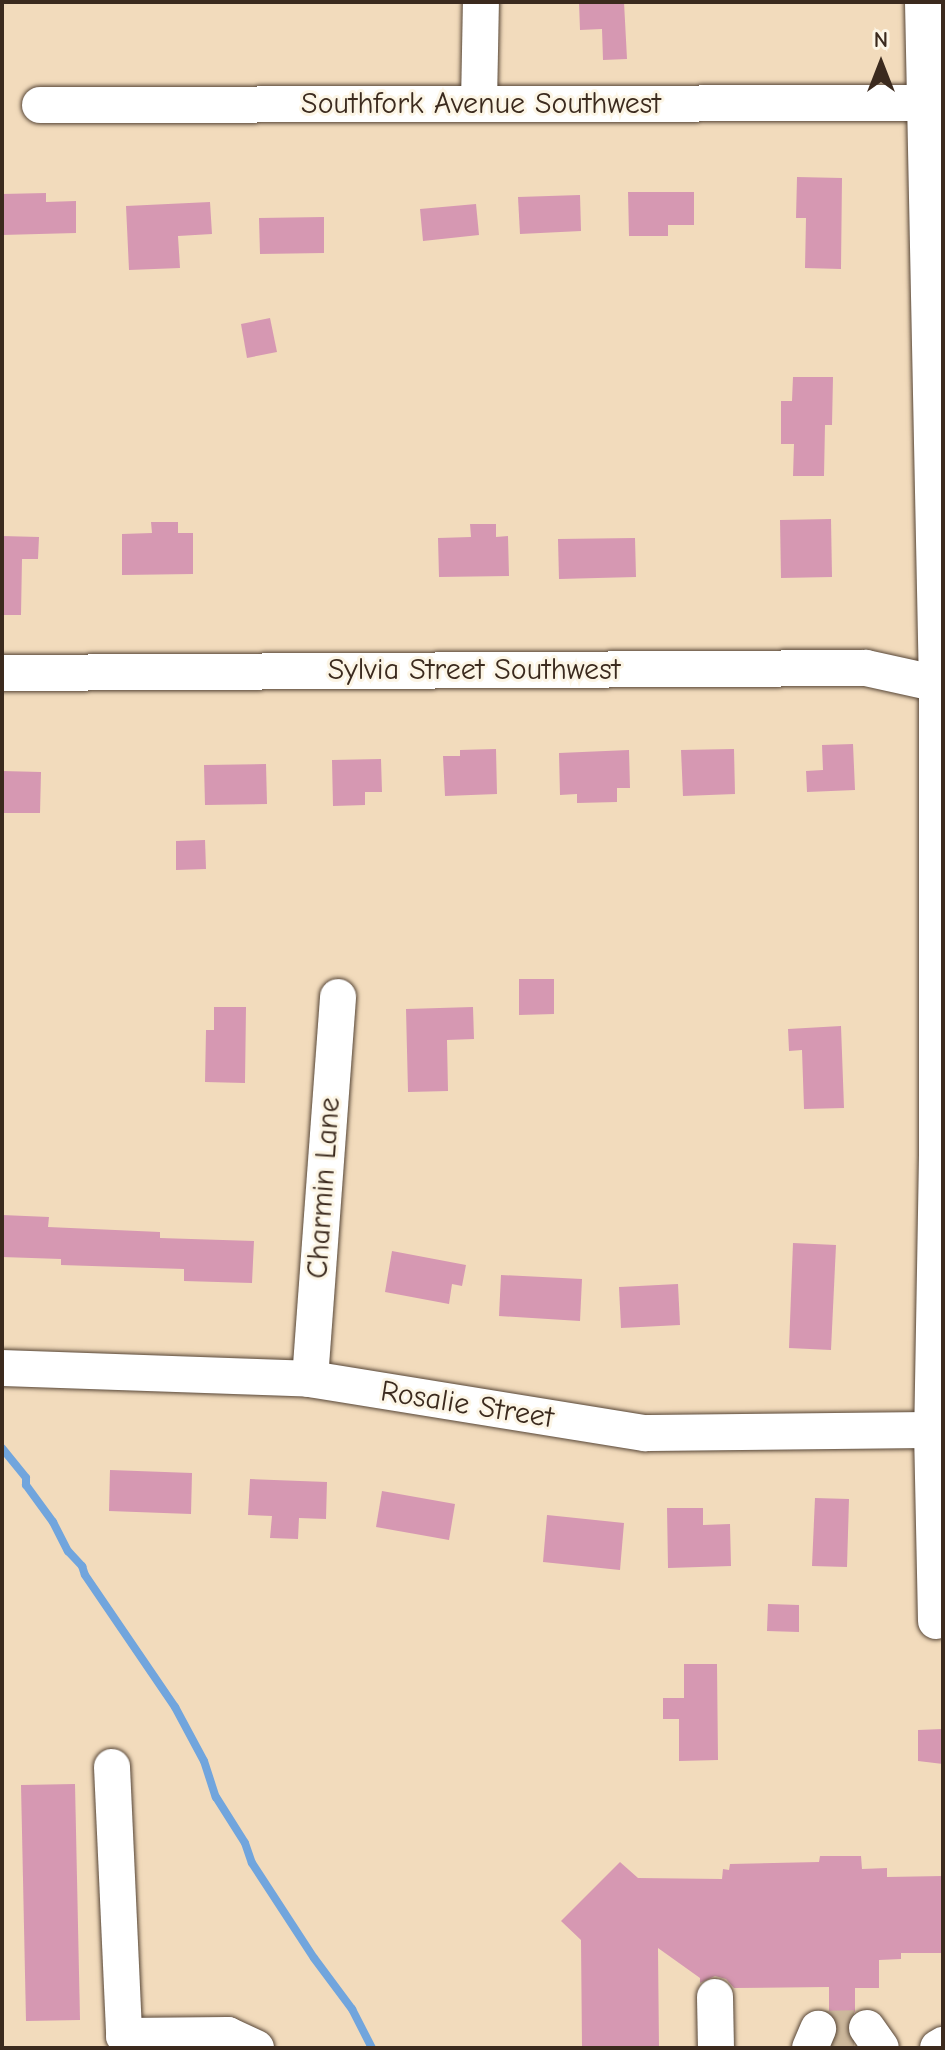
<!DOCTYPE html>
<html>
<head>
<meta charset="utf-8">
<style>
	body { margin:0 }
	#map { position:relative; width:945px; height:2050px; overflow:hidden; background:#f2dbbc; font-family:"Comic Neue",sans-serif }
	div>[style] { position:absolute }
	.stream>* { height:8px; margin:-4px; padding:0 4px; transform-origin:4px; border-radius:4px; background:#71a5dd }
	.building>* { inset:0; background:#d698b2 }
	.minor-tunnel>* { height:36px; margin-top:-18px; transform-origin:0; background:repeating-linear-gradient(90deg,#cdb89c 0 36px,transparent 0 54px) }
	.roads { filter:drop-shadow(0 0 2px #564536) drop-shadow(0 0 2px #564536) }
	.minor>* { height:36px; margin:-18px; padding:0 18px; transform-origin:18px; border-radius:18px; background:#fff }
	span { translate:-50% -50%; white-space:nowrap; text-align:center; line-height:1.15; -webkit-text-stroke:6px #fcf5e5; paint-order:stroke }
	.street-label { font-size:30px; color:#3b2a1e }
	.frame { position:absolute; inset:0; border:4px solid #3b2a1e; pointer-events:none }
	.north { position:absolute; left:841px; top:24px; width:80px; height:80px; -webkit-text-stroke:6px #fcf5e5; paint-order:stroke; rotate:0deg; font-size:22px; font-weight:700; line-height:32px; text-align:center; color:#3b2a1e }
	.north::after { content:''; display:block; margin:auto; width:28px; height:36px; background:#3b2a1e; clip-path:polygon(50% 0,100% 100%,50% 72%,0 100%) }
</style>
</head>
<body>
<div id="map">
	<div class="stream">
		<i style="left:2px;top:1448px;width:38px;rotate:51deg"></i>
		<i style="left:26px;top:1478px;width:7px;rotate:90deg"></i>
		<i style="left:26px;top:1485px;width:46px;rotate:53.9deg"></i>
		<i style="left:53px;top:1522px;width:33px;rotate:63deg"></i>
		<i style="left:68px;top:1551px;width:21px;rotate:47deg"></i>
		<i style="left:82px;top:1566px;width:9px;rotate:72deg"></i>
		<i style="left:85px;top:1575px;width:160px;rotate:55.7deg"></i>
		<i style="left:175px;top:1707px;width:61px;rotate:61.8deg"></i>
		<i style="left:204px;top:1761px;width:38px;rotate:72deg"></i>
		<i style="left:216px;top:1797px;width:54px;rotate:57.8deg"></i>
		<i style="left:245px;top:1843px;width:21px;rotate:71deg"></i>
		<i style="left:252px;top:1863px;width:113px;rotate:56.9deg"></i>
		<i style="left:314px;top:1958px;width:64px;rotate:53.3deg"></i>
		<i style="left:352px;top:2009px;width:44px;rotate:62.9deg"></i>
	</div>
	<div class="building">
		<i style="clip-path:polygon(579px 2px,624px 2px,627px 59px,603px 60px,602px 29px,580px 30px)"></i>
		<i style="clip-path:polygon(797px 177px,842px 178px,841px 269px,805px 268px,806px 218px,796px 218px)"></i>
		<i style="clip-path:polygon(628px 192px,694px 192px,694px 225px,668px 225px,668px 236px,629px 236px)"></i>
		<i style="clip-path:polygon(46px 193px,46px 202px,76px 201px,76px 233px,2px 235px,2px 194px)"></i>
		<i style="clip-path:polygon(580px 195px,581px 231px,520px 234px,518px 197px)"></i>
		<i style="clip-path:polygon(210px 202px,212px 234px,178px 236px,180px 268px,129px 270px,126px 206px)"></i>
		<i style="clip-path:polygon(476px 204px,479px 235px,423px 241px,420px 209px)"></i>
		<i style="clip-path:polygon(324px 217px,324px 253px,260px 254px,259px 218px)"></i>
		<i style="clip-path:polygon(270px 318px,277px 352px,247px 358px,241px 324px)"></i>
		<i style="clip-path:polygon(793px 377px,833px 377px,832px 425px,825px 425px,824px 476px,793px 476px,794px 444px,781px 444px,781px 401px,792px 401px)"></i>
		<i style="clip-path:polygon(831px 519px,832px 577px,781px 578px,780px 520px)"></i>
		<i style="clip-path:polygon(151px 522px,178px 522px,178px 533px,193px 533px,193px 574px,122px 575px,122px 534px,152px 533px)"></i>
		<i style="clip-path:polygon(470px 524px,496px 524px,496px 537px,508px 536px,509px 576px,439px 577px,438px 538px,471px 537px)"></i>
		<i style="clip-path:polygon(2px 536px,39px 537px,38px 559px,22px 559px,21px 615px,2px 615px)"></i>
		<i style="clip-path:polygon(635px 538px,636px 577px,559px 579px,558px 539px)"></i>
		<i style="clip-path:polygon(853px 744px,855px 790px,807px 792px,806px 771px,823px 770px,822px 745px)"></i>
		<i style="clip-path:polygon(496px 749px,497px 794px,445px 796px,443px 756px,460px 756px,460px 750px)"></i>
		<i style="clip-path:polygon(734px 749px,735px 794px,683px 796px,681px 750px)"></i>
		<i style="clip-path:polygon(629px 750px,630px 788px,617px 788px,617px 802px,577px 803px,577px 794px,560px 795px,559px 753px)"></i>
		<i style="clip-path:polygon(381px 759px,382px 792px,365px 792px,365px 805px,333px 806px,332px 760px)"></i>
		<i style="clip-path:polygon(266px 764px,267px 804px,205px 805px,204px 765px)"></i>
		<i style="clip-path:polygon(2px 771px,41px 772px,40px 813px,2px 813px)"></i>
		<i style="clip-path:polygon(205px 840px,206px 869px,176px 870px,176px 841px)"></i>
		<i style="clip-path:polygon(519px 979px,554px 979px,554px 1014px,519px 1015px)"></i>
		<i style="clip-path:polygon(214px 1007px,246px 1007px,245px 1083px,205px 1082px,206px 1030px,214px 1030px)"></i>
		<i style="clip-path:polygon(473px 1007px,474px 1039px,447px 1040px,448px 1091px,408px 1092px,406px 1009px)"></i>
		<i style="clip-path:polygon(841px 1026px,844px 1108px,804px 1109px,802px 1050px,789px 1051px,788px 1029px)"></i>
		<i style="clip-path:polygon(2px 1215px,49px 1217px,48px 1227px,160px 1232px,160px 1238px,254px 1241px,252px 1283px,184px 1281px,184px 1269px,61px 1265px,61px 1259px,2px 1257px)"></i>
		<i style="clip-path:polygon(793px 1243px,836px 1245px,831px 1350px,789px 1348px)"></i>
		<i style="clip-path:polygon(392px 1251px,466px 1265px,462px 1286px,452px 1284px,449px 1304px,385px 1292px)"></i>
		<i style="clip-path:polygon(501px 1275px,582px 1279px,580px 1321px,499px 1316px)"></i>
		<i style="clip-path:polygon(678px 1284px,680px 1325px,621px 1328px,619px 1287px)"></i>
		<i style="clip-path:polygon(110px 1470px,192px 1473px,191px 1514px,109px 1511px)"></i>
		<i style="clip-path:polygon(250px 1479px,327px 1482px,326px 1519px,299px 1518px,298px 1539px,270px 1538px,272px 1516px,248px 1515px)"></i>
		<i style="clip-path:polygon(382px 1491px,455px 1504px,449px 1540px,376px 1527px)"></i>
		<i style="clip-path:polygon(815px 1498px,849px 1499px,847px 1567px,812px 1566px)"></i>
		<i style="clip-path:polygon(667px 1508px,703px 1508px,703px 1525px,730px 1524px,731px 1566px,668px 1568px)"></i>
		<i style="clip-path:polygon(547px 1515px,624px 1523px,620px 1570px,543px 1562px)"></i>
		<i style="clip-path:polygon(768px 1604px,799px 1605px,799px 1632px,767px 1631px)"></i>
		<i style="clip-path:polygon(684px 1664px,717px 1664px,718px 1760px,679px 1761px,679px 1719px,663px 1719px,663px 1698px,684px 1698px)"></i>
		<i style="clip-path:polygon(943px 1729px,943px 1764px,918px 1761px,918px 1730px)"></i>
		<i style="clip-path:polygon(75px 1784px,80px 2020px,26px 2021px,21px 1785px)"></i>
		<i style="clip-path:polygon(820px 1856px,861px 1856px,862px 1869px,887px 1868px,887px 1877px,943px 1876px,943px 1953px,901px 1953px,901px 1959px,879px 1960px,879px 1988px,855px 1988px,855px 2011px,846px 2029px,855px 2048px,833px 2048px,839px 2027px,829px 2011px,829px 1987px,734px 1988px,726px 1979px,715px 1976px,700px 1983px,700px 1978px,658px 1948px,659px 2048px,582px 2048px,581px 1940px,561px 1921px,620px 1862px,638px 1878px,722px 1879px,723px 1869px,729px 1870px,730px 1864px,819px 1862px)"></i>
	</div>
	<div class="minor-tunnel">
		<i style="left:818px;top:2029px;width:49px;rotate:-1.2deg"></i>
	</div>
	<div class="roads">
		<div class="minor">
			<i style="left:923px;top:2px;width:684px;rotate:88.83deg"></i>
			<i style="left:937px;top:686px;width:469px;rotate:90deg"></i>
			<i style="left:937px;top:1155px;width:275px;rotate:91deg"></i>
			<i style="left:932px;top:1430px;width:191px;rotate:88.8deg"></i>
			<i style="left:479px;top:103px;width:101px;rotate:-88.9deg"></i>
			<i style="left:40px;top:105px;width:883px;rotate:-0.13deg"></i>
			<i style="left:2px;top:673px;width:864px;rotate:-0.33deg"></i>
			<i style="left:866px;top:668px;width:79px;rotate:12.4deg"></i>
			<i style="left:2px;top:1368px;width:308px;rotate:2deg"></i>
			<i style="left:310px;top:1379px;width:339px;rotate:9.2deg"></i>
			<i style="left:645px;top:1433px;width:287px;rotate:-0.6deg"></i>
			<i style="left:310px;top:1379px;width:383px;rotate:-85.8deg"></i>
			<i style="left:112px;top:1767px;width:269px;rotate:87.4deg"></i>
			<i style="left:124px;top:2036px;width:104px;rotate:-0.6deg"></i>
			<i style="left:228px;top:2035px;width:31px;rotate:25deg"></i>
			<i style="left:715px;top:1997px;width:51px;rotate:88.9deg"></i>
			<i style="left:867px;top:2028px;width:24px;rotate:55deg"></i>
			<i style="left:810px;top:2048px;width:21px;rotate:-67deg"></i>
			<i style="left:938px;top:2048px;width:6px;rotate:-31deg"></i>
		</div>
	</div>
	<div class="street-label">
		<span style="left:481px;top:104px">Southfork Avenue Southwest</span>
		<span style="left:474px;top:670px">Sylvia Street Southwest</span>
		<span style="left:324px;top:1188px;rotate:-86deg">Charmin Lane</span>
		<span style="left:467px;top:1405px;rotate:9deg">Rosalie Street</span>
	</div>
	<div class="frame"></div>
	<div class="north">N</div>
</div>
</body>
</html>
